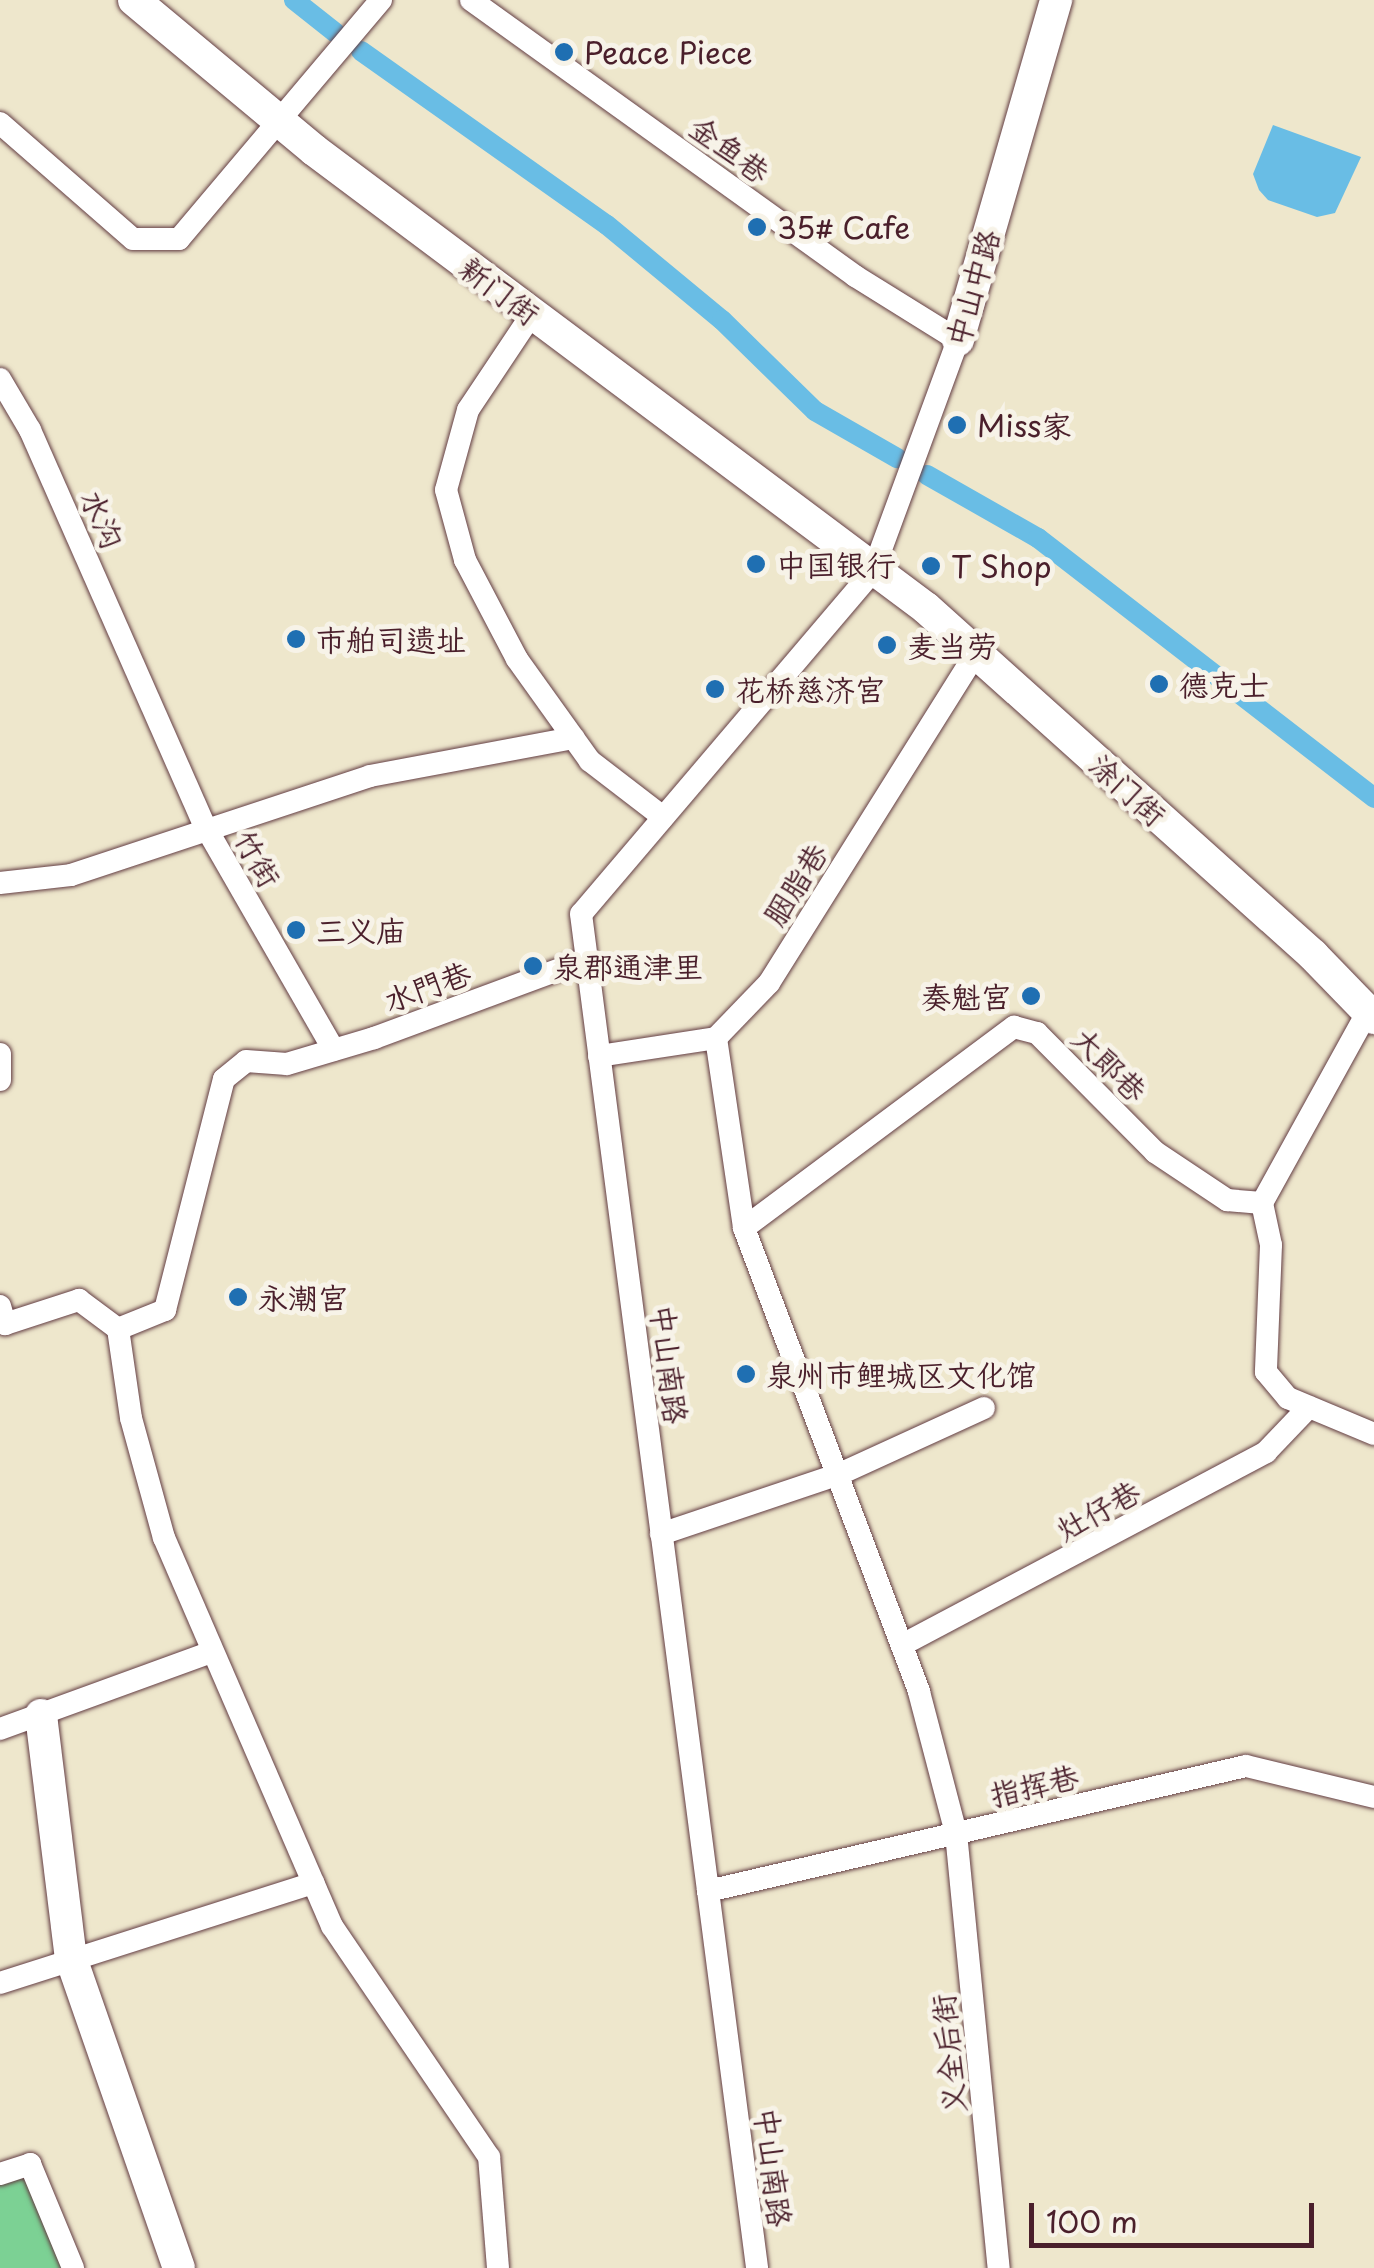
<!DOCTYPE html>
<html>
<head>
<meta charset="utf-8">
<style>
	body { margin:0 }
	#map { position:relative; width:1374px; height:2268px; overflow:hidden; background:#eee7cc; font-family:"Playpen Sans","LXGW WenKai TC",sans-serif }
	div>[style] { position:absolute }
	.green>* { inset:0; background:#7cd194 }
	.water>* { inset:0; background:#69bde5 }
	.canal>* { height:20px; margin:-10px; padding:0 10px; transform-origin:10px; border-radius:10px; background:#69bde5 }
	.roads { filter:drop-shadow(0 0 2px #633d43) drop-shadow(0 0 2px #633d43) }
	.street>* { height:22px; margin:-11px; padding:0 11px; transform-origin:11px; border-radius:11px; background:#fff }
	.secondary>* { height:32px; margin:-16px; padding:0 16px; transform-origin:16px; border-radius:16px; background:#fff }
	.dots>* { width:28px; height:28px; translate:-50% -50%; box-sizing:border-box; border:5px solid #f7f3e8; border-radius:50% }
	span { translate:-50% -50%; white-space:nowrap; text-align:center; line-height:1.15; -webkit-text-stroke:10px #f7f3e8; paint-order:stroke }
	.poi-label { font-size:30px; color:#4a1f2b }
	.left { translate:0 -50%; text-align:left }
	.right { translate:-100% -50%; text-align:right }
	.street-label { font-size:30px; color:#4a1f2b }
	.scale { position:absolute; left:1029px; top:2203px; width:285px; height:45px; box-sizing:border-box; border:5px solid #4a1f2b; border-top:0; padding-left:12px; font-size:30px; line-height:35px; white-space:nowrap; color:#4a1f2b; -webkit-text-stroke:8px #f7f3e8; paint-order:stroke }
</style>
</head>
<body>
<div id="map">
	<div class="green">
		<i style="clip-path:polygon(0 2167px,31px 2178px,73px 2268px,0 2268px)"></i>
	</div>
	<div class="water">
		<i style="clip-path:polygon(1273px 125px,1361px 157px,1335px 213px,1317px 217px,1268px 200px,1259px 190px,1253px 174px)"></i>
	</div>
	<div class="canal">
		<i style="left:294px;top:0;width:53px;rotate:38.2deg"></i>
		<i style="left:361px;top:51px;width:301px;rotate:35.3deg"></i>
		<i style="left:607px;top:225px;width:149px;rotate:39.6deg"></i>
		<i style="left:722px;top:320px;width:130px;rotate:44.4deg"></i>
		<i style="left:815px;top:411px;width:95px;rotate:29.8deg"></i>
		<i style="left:927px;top:475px;width:128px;rotate:29.6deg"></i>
		<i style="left:1038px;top:538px;width:425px;rotate:37.7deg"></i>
	</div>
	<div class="roads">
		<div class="street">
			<i style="left:471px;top:0;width:473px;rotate:35.7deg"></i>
			<i style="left:855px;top:276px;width:121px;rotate:31.9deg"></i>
			<i style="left:958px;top:340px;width:246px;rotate:110.2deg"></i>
			<i style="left:873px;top:571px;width:450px;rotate:130.4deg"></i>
			<i style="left:581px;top:914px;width:1365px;rotate:82.59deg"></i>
			<i style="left:0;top:123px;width:176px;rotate:41.1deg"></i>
			<i style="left:133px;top:239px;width:46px"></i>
			<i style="left:179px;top:239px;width:313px;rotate:-49.8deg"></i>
			<i style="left:532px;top:314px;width:115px;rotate:123.7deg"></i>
			<i style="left:468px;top:410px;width:83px;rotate:105.4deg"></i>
			<i style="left:446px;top:490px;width:73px;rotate:74.8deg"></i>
			<i style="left:465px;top:560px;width:112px;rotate:62.3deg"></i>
			<i style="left:517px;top:659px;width:125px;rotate:54.4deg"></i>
			<i style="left:590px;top:761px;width:92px;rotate:37.5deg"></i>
			<i style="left:0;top:379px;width:59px;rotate:59.5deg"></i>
			<i style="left:30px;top:430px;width:433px;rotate:66.2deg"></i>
			<i style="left:205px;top:826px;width:258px;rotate:60.1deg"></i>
			<i style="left:0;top:883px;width:71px;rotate:-6.4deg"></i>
			<i style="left:71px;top:875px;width:315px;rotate:-18.3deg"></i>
			<i style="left:370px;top:776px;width:207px;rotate:-10.6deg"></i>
			<i style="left:716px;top:1038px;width:192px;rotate:81.6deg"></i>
			<i style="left:744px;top:1228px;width:496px;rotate:69.3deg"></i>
			<i style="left:919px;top:1692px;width:146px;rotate:75.3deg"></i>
			<i style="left:956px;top:1833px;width:437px;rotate:84.4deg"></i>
			<i style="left:0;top:1054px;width:26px;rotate:90deg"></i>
			<i style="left:599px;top:1056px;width:118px;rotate:-8.7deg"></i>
			<i style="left:716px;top:1038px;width:76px;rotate:-46.1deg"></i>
			<i style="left:769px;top:983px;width:390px;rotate:-57.9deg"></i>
			<i style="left:1262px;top:1203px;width:43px;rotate:77.9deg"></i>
			<i style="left:1271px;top:1245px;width:127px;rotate:92.3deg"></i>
			<i style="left:1266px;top:1372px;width:34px;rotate:50deg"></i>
			<i style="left:1288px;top:1398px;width:93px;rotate:22.7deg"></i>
			<i style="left:744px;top:1228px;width:337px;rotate:-36.7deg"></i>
			<i style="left:1014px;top:1027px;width:24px;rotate:15deg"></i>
			<i style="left:1037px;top:1033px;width:168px;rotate:45.2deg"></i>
			<i style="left:1155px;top:1152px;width:87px;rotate:33.7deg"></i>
			<i style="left:1227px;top:1200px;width:35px;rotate:5deg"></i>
			<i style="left:1262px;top:1203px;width:219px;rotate:-61.1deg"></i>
			<i style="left:0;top:1306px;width:19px;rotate:74deg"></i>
			<i style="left:5px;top:1324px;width:78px;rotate:-18deg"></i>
			<i style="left:79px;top:1300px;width:49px;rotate:36.6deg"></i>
			<i style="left:661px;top:1534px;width:191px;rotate:-18.6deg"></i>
			<i style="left:842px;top:1473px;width:156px;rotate:-24.6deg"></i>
			<i style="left:902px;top:1645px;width:412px;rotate:-27.9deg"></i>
			<i style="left:1266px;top:1452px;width:62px;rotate:-46.3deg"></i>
			<i style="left:0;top:1729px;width:225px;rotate:-20deg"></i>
			<i style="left:708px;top:1891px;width:552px;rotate:-13.08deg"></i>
			<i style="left:1246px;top:1766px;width:132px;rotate:13.6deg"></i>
			<i style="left:0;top:1983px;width:329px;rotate:-17.7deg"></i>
			<i style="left:0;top:2174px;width:32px;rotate:-18deg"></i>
			<i style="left:30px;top:2164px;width:113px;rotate:67.5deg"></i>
			<i style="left:498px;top:2268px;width:111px;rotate:-94.6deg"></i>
			<i style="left:489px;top:2157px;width:279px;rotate:-124.2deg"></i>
			<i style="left:332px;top:1926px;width:423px;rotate:-113.4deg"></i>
			<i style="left:164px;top:1538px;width:124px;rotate:-105.4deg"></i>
			<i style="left:131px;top:1418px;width:90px;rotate:-98.3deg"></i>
			<i style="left:118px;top:1329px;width:51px;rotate:-22deg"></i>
			<i style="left:165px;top:1310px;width:238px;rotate:-75.7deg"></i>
			<i style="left:224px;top:1079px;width:28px;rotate:-39deg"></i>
			<i style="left:246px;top:1061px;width:41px;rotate:4.2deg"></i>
			<i style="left:287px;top:1064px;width:91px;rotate:-16.6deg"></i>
			<i style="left:374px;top:1038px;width:227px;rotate:-20.3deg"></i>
		</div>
		<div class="secondary">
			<i style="left:134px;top:0;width:234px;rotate:39.8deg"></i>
			<i style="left:314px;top:150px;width:764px;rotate:36.81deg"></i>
			<i style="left:926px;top:608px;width:520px;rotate:41.88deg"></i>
			<i style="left:1313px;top:955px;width:88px;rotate:45.9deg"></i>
			<i style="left:958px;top:340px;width:354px;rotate:-73.9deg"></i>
			<i style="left:41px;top:1715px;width:245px;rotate:83deg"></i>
			<i style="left:71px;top:1958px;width:328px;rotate:70.8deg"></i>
		</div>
	</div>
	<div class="dots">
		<i style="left:564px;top:52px;background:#1f6fb2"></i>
		<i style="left:757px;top:227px;background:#1f6fb2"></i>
		<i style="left:957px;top:425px;background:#1f6fb2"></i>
		<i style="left:756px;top:564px;background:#1f6fb2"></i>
		<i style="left:931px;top:566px;background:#1f6fb2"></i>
		<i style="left:296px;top:639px;background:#1f6fb2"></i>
		<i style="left:887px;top:645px;background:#1f6fb2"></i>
		<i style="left:1159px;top:684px;background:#1f6fb2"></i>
		<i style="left:715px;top:689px;background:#1f6fb2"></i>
		<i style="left:296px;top:930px;background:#1f6fb2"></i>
		<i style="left:533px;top:966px;background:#1f6fb2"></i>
		<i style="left:1031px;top:996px;background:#1f6fb2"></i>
		<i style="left:238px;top:1297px;background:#1f6fb2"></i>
		<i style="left:746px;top:1374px;background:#1f6fb2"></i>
	</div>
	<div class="poi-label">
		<span class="left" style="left:584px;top:52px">Peace Piece</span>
		<span class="left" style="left:777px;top:227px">35# Cafe</span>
		<span class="left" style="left:977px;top:425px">Miss家</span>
		<span class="left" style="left:776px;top:564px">中国银行</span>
		<span class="left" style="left:951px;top:566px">T Shop</span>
		<span class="left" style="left:316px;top:639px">市舶司遗址</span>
		<span class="left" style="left:907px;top:645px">麦当劳</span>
		<span class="left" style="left:1179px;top:684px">德克士</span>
		<span class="left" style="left:735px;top:689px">花桥慈济宫</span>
		<span class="left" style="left:316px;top:930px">三义庙</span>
		<span class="left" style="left:553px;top:966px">泉郡通津里</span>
		<span class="right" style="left:1011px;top:996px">奏魁宫</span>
		<span class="left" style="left:258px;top:1297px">永潮宫</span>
		<span class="left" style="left:766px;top:1374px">泉州市鲤城区文化馆</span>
	</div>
	<div class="street-label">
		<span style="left:730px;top:149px;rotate:36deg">金鱼巷</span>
		<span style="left:972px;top:288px;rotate:-74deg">中山中路</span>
		<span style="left:500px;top:290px;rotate:37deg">新门街</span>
		<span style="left:103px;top:519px;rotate:66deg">水沟</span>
		<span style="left:1128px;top:789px;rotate:42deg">涂门街</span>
		<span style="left:258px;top:858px;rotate:60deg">竹街</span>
		<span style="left:795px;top:884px;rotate:-58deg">胭脂巷</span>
		<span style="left:427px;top:986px;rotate:-20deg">水門巷</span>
		<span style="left:1110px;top:1064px;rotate:45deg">大郎巷</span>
		<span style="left:670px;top:1364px;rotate:83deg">中山南路</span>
		<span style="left:1098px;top:1510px;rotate:-29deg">灶仔巷</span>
		<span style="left:1034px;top:1785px;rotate:-13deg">指挥巷</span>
		<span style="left:948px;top:2054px;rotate:-96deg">义全后街</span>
		<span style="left:774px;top:2167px;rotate:83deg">中山南路</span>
	</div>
	<div class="scale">100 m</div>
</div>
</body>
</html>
